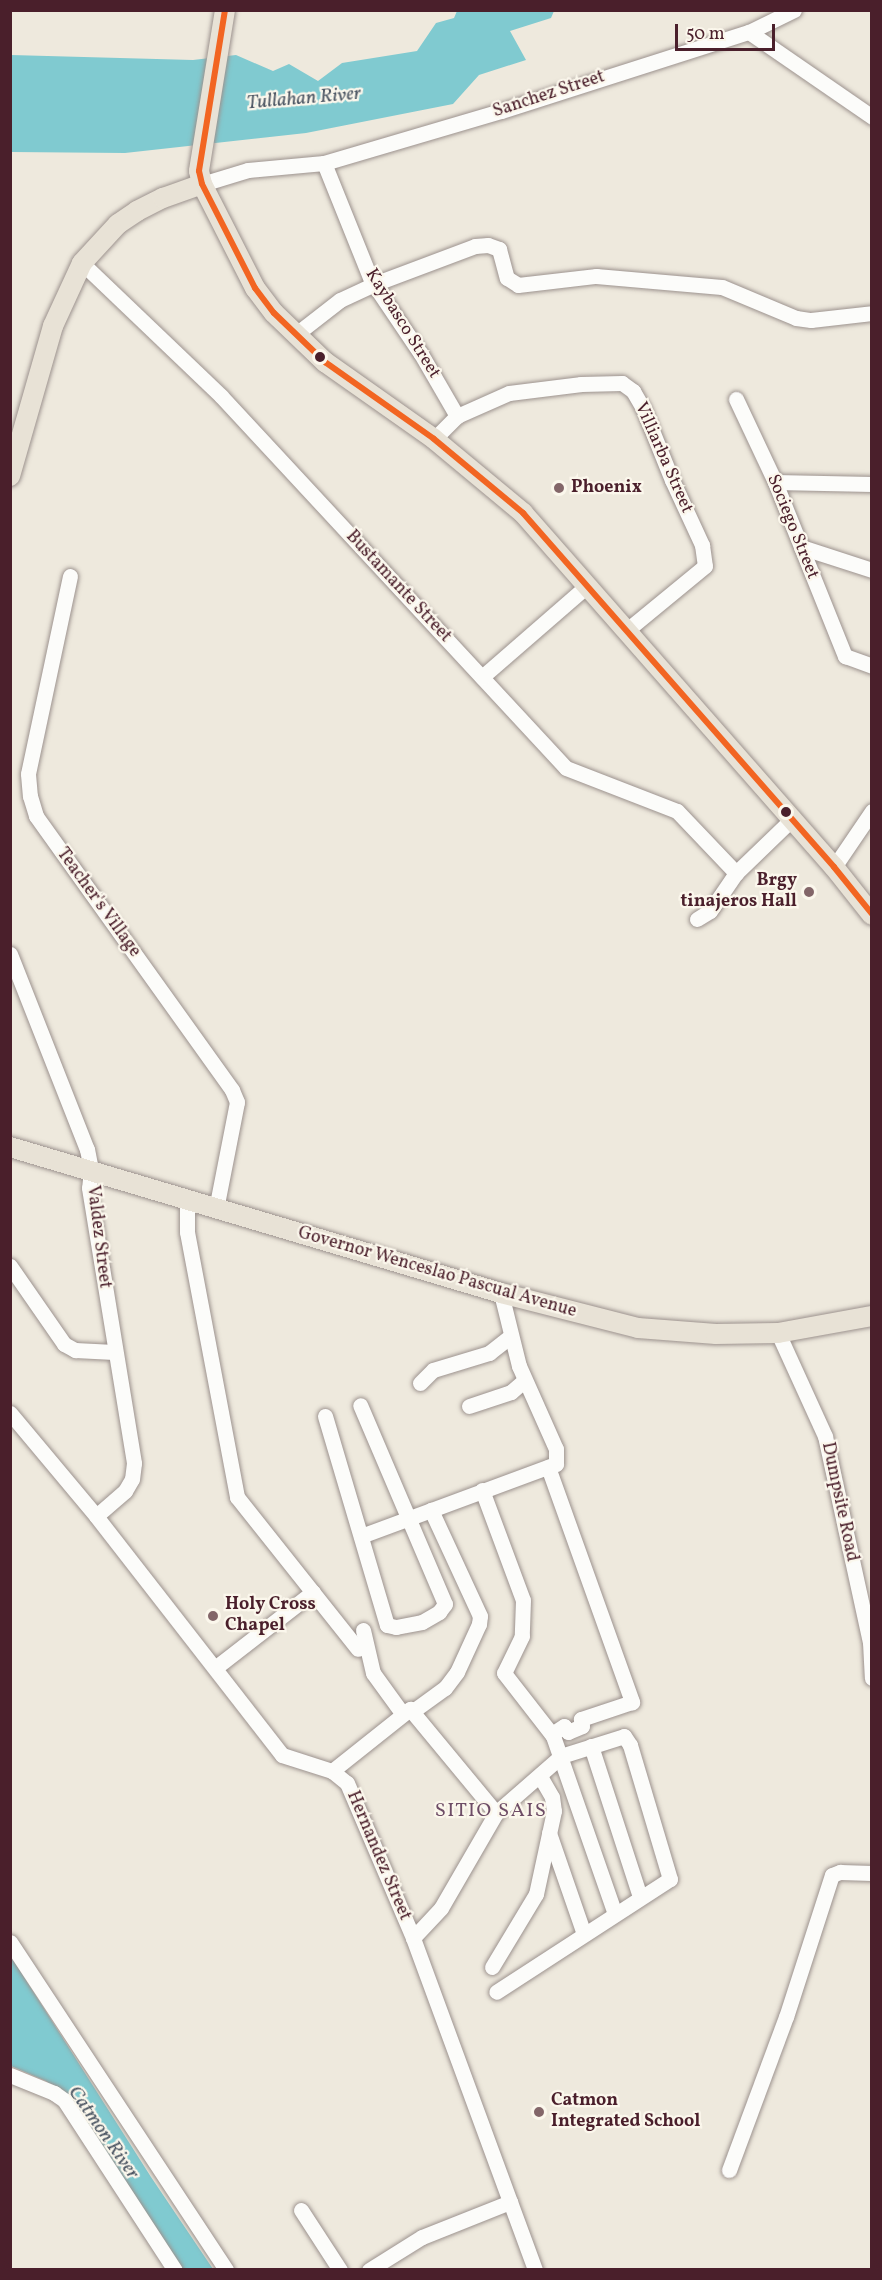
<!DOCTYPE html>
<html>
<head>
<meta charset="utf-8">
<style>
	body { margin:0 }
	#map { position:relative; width:882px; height:2280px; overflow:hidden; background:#eee9dd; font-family:Vollkorn,serif }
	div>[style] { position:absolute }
	.water>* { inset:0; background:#80cad0 }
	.roads { filter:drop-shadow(0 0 2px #9c928e) drop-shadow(0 0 2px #9c928e) }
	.minor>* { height:15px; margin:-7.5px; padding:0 7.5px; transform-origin:7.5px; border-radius:7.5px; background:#fcfcfa }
	.major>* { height:20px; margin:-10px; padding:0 10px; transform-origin:10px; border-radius:10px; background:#e8e2d6 }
	.bus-1>* { height:6px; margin:-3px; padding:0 3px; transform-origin:3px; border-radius:3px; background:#f26522 }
	.dots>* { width:16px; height:16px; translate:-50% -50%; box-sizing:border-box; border:3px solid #fbf7ec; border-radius:50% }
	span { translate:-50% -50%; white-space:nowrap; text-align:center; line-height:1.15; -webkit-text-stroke:4.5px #fbf7ec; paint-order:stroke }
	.street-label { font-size:18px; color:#4a1f2b }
	.poi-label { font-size:18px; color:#4a1f2b; font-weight:700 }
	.left { translate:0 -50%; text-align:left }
	.right { translate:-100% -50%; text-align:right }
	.water-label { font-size:20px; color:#4c5663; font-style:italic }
	.neighbourhood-label { font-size:20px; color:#6e4d66; letter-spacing:1.5px }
	.frame { position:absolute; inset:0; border:12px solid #4a1f2b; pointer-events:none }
	.scale { position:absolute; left:675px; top:24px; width:100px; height:27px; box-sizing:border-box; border:3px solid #4a1f2b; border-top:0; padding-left:8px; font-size:18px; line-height:21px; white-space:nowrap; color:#4a1f2b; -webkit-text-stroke:4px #fbf7ec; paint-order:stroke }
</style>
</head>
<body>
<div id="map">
	<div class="water">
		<i style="clip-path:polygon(457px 11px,554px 11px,551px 18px,510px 31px,526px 60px,479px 75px,453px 104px,306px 133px,125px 153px,11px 152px,11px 55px,193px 60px,236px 55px,273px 71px,289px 64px,318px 81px,342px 63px,417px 51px,436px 23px,454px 18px)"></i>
		<i style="clip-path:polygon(10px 1955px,151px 2177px,213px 2269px,181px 2269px,72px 2102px,46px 2081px,11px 2066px)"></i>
	</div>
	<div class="roads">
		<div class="minor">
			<i style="left:749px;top:32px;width:150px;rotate:34.6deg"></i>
			<i style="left:324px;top:163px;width:126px;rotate:68.1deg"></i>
			<i style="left:371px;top:280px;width:89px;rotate:56deg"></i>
			<i style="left:421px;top:354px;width:72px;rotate:59.9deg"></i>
			<i style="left:202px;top:184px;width:48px;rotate:-16.9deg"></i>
			<i style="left:248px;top:170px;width:76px;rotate:-5.3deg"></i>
			<i style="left:324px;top:163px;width:184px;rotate:-16.4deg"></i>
			<i style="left:501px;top:111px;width:260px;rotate:-17.7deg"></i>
			<i style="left:749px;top:32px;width:50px;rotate:-26.1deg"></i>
			<i style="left:82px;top:263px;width:192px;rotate:43.7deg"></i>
			<i style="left:221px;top:396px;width:507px;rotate:47.16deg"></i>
			<i style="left:566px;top:768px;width:119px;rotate:21.2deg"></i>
			<i style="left:677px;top:811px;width:86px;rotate:46.4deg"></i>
			<i style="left:295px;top:335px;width:57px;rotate:-37.9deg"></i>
			<i style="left:340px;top:300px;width:38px;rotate:-25deg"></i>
			<i style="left:374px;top:284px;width:108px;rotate:-20.6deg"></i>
			<i style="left:475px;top:246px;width:13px;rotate:-4deg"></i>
			<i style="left:488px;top:245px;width:12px;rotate:20deg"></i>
			<i style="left:499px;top:249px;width:30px;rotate:75deg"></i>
			<i style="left:507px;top:278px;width:13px;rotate:32deg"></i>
			<i style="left:518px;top:285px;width:79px;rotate:-6.6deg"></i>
			<i style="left:596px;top:276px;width:126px;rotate:5deg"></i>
			<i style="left:722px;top:287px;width:80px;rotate:22.7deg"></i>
			<i style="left:796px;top:318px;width:15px;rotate:8deg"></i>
			<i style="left:811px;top:320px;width:61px;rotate:-6.5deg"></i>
			<i style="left:736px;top:399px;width:92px;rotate:64.8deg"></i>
			<i style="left:775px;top:482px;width:188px;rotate:68.1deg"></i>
			<i style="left:845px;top:656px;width:29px;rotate:20deg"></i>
			<i style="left:434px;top:439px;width:33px;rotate:-45deg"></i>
			<i style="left:457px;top:416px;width:57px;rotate:-23.9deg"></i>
			<i style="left:509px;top:393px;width:73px;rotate:-7.1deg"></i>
			<i style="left:581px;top:384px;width:41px;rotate:-1.4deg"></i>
			<i style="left:622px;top:383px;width:14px;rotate:36deg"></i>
			<i style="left:633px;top:391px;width:20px;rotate:60deg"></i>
			<i style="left:643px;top:408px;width:78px;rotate:68.1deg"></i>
			<i style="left:672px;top:480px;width:72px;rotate:65.2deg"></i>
			<i style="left:702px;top:545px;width:21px;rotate:82deg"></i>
			<i style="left:705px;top:566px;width:101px;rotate:140.6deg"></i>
			<i style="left:775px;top:482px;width:97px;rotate:1.2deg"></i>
			<i style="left:801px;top:547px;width:75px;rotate:17.9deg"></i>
			<i style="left:70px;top:576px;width:202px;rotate:102deg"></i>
			<i style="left:28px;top:774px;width:22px;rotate:85deg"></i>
			<i style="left:30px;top:796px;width:21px;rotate:73deg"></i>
			<i style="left:36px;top:816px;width:337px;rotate:54.4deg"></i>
			<i style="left:232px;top:1090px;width:13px;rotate:67deg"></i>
			<i style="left:237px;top:1102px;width:109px;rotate:101.1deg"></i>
			<i style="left:482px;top:677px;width:140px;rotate:-41deg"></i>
			<i style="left:834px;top:867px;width:68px;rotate:-55.8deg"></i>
			<i style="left:697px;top:919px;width:15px;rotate:-32deg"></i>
			<i style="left:710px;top:911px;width:46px;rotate:-55.6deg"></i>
			<i style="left:736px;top:873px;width:78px;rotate:-44deg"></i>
			<i style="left:10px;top:954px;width:210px;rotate:68.5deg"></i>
			<i style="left:87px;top:1149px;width:21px;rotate:79deg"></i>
			<i style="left:91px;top:1170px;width:18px;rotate:96deg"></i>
			<i style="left:89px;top:1188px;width:279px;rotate:80.7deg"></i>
			<i style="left:134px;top:1463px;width:16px;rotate:97deg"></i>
			<i style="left:132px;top:1479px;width:14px;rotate:120deg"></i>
			<i style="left:125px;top:1491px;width:38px;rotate:139deg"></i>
			<i style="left:187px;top:1202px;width:30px;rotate:90deg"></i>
			<i style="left:187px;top:1232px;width:270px;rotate:79.3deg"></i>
			<i style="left:237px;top:1497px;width:194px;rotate:51.5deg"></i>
			<i style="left:10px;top:1266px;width:95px;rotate:55.3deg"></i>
			<i style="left:64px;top:1344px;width:13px;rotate:29deg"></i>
			<i style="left:75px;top:1350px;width:39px;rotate:3deg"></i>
			<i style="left:778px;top:1333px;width:113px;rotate:65.5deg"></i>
			<i style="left:825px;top:1436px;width:211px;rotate:77.7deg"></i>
			<i style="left:870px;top:1642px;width:36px;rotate:87deg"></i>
			<i style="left:420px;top:1383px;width:18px;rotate:-45deg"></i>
			<i style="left:433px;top:1370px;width:59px;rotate:-16.9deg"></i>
			<i style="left:489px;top:1353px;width:28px;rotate:-38deg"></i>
			<i style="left:469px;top:1406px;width:44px;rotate:-18.4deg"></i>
			<i style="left:511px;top:1392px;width:18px;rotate:-41deg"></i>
			<i style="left:10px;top:1413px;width:134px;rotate:50.1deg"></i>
			<i style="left:96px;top:1516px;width:303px;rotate:52.1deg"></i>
			<i style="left:282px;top:1755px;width:52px;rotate:17.7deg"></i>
			<i style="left:332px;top:1771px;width:19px;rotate:39deg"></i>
			<i style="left:347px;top:1783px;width:168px;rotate:66.9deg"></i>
			<i style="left:413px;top:1938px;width:354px;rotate:69.8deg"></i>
			<i style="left:325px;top:1416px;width:218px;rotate:73.5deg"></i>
			<i style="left:387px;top:1625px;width:9px;rotate:13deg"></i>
			<i style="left:396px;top:1627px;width:26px;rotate:-11deg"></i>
			<i style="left:422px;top:1622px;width:20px;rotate:-30deg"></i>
			<i style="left:439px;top:1612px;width:10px;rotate:-53deg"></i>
			<i style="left:445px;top:1604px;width:216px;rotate:-113.1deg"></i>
			<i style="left:548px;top:1467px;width:250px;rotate:70.3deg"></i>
			<i style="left:632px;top:1702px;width:54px;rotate:161.6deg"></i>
			<i style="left:581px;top:1719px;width:7px;rotate:82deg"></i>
			<i style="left:582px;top:1726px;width:15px;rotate:157deg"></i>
			<i style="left:568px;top:1732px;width:7px;rotate:-124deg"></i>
			<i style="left:564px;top:1726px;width:14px;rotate:146deg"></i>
			<i style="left:482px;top:1490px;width:117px;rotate:69.6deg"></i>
			<i style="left:523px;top:1600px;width:36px;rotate:92deg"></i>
			<i style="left:522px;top:1636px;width:41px;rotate:115.9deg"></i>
			<i style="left:504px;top:1673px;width:80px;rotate:52.1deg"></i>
			<i style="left:553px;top:1736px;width:188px;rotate:70.8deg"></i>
			<i style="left:361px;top:1536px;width:208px;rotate:-20.3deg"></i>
			<i style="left:556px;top:1464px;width:15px;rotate:-90deg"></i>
			<i style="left:556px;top:1449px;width:91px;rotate:-114deg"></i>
			<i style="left:519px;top:1366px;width:75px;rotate:-103.9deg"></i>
			<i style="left:363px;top:1630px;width:44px;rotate:76.9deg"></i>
			<i style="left:373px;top:1673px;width:49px;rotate:54.1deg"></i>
			<i style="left:215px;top:1668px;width:124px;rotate:-37.8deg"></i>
			<i style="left:413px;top:1711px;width:39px;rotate:-36deg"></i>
			<i style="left:445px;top:1688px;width:20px;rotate:-53deg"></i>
			<i style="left:457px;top:1672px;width:53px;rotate:-65.4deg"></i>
			<i style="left:479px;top:1624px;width:8px;rotate:-83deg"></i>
			<i style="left:480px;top:1616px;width:117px;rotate:-114.8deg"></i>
			<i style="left:591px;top:1746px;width:159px;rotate:72deg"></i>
			<i style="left:332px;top:1771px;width:100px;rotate:-38.5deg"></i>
			<i style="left:410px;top:1709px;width:135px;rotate:50.4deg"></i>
			<i style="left:549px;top:1833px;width:107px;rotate:70.9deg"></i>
			<i style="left:413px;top:1938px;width:41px;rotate:-47deg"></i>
			<i style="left:441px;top:1908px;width:110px;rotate:-59.9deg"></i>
			<i style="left:496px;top:1813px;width:86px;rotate:-41.2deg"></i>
			<i style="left:561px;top:1756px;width:66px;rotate:-17.6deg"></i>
			<i style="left:624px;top:1736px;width:11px;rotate:56deg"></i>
			<i style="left:630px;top:1745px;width:140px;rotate:73.4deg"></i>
			<i style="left:670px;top:1879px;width:207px;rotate:147deg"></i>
			<i style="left:10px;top:1942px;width:393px;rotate:56.6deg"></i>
			<i style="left:492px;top:1967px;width:85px;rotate:-58.9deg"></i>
			<i style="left:536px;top:1894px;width:85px;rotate:-77.8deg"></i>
			<i style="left:554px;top:1811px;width:14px;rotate:-98deg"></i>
			<i style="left:552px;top:1797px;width:24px;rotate:-120deg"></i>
			<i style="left:10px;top:2075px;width:48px;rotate:22.2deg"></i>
			<i style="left:54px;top:2093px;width:12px;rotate:35deg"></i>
			<i style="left:64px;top:2100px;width:203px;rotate:56.9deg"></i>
			<i style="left:729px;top:2170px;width:163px;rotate:-69.6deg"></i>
			<i style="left:786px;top:2017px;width:149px;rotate:-72.1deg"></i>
			<i style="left:832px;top:1875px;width:9px;rotate:-21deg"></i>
			<i style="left:840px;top:1872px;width:32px;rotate:2deg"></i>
			<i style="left:301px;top:2210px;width:72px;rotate:57deg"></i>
			<i style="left:369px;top:2270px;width:62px;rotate:-31.9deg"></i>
			<i style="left:422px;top:2237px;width:95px;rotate:-21.7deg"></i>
		</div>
		<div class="major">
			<i style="left:225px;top:10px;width:163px;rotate:99.2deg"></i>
			<i style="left:199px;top:171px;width:13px;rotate:77deg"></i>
			<i style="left:202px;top:184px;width:117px;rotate:63deg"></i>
			<i style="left:255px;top:288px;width:31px;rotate:53deg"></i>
			<i style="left:274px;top:313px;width:71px;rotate:43.9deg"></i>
			<i style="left:325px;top:362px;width:133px;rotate:35.2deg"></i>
			<i style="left:434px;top:439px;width:116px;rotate:39.7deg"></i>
			<i style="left:523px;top:513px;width:471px;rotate:48.7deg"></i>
			<i style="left:834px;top:867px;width:61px;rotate:51.6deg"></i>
			<i style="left:10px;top:476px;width:156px;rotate:-74deg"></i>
			<i style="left:53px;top:326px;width:69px;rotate:-65.3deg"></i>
			<i style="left:82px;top:263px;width:53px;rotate:-47.3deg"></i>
			<i style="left:118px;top:224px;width:23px;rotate:-34deg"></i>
			<i style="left:137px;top:211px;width:29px;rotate:-27deg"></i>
			<i style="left:163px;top:198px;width:41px;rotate:-19.7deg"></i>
			<i style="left:10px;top:1147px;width:512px;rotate:16.56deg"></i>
			<i style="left:501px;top:1293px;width:141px;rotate:14.3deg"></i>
			<i style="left:638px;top:1328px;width:78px;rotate:4.4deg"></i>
			<i style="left:716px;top:1334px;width:62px;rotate:-0.9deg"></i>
			<i style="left:778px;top:1333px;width:96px;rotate:-10.3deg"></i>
		</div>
	</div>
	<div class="bus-1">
		<i style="left:225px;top:10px;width:163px;rotate:99.2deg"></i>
		<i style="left:199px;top:171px;width:13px;rotate:77deg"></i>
		<i style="left:202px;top:184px;width:117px;rotate:63deg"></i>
		<i style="left:255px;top:288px;width:31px;rotate:53deg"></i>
		<i style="left:274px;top:313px;width:71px;rotate:43.9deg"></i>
		<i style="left:325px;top:362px;width:133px;rotate:35.2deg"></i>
		<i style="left:434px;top:439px;width:116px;rotate:39.7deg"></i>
		<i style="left:523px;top:513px;width:471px;rotate:48.7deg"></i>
		<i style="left:834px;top:867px;width:60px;rotate:51deg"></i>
	</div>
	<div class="dots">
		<i style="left:320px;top:357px;background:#4a1f2b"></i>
		<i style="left:559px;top:488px;background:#836669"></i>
		<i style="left:786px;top:812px;background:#4a1f2b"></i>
		<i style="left:809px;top:892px;background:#836669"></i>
		<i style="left:213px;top:1616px;background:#836669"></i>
		<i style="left:539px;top:2112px;background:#836669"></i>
	</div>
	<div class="street-label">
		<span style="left:549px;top:95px;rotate:-18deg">Sanchez Street</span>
		<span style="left:402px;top:324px;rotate:58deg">Kaybasco Street</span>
		<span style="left:663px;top:458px;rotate:66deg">Villiarba Street</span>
		<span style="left:792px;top:527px;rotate:68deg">Sociego Street</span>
		<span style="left:398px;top:587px;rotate:47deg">Bustamante Street</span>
		<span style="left:98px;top:903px;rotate:54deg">Teacher's Village</span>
		<span style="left:98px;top:1237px;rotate:83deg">Valdez Street</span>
		<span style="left:437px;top:1273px;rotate:16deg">Governor Wenceslao Pascual Avenue</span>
		<span style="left:839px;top:1502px;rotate:78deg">Dumpsite Road</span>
		<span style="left:378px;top:1856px;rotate:67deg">Hernandez Street</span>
	</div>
	<div class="poi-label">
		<span class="left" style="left:571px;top:488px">Phoenix</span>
		<span class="right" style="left:797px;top:892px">Brgy<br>tinajeros Hall</span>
		<span class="left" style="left:225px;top:1616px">Holy Cross<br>Chapel</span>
		<span class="left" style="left:551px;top:2112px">Catmon<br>Integrated School</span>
	</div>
	<div class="water-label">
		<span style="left:304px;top:99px;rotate:-5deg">Tullahan River</span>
		<span style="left:103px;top:2133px;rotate:55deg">Catmon River</span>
	</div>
	<div class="neighbourhood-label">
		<span style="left:491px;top:1811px">SITIO SAIS</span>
	</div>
	<div class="frame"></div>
	<div class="scale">50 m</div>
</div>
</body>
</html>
